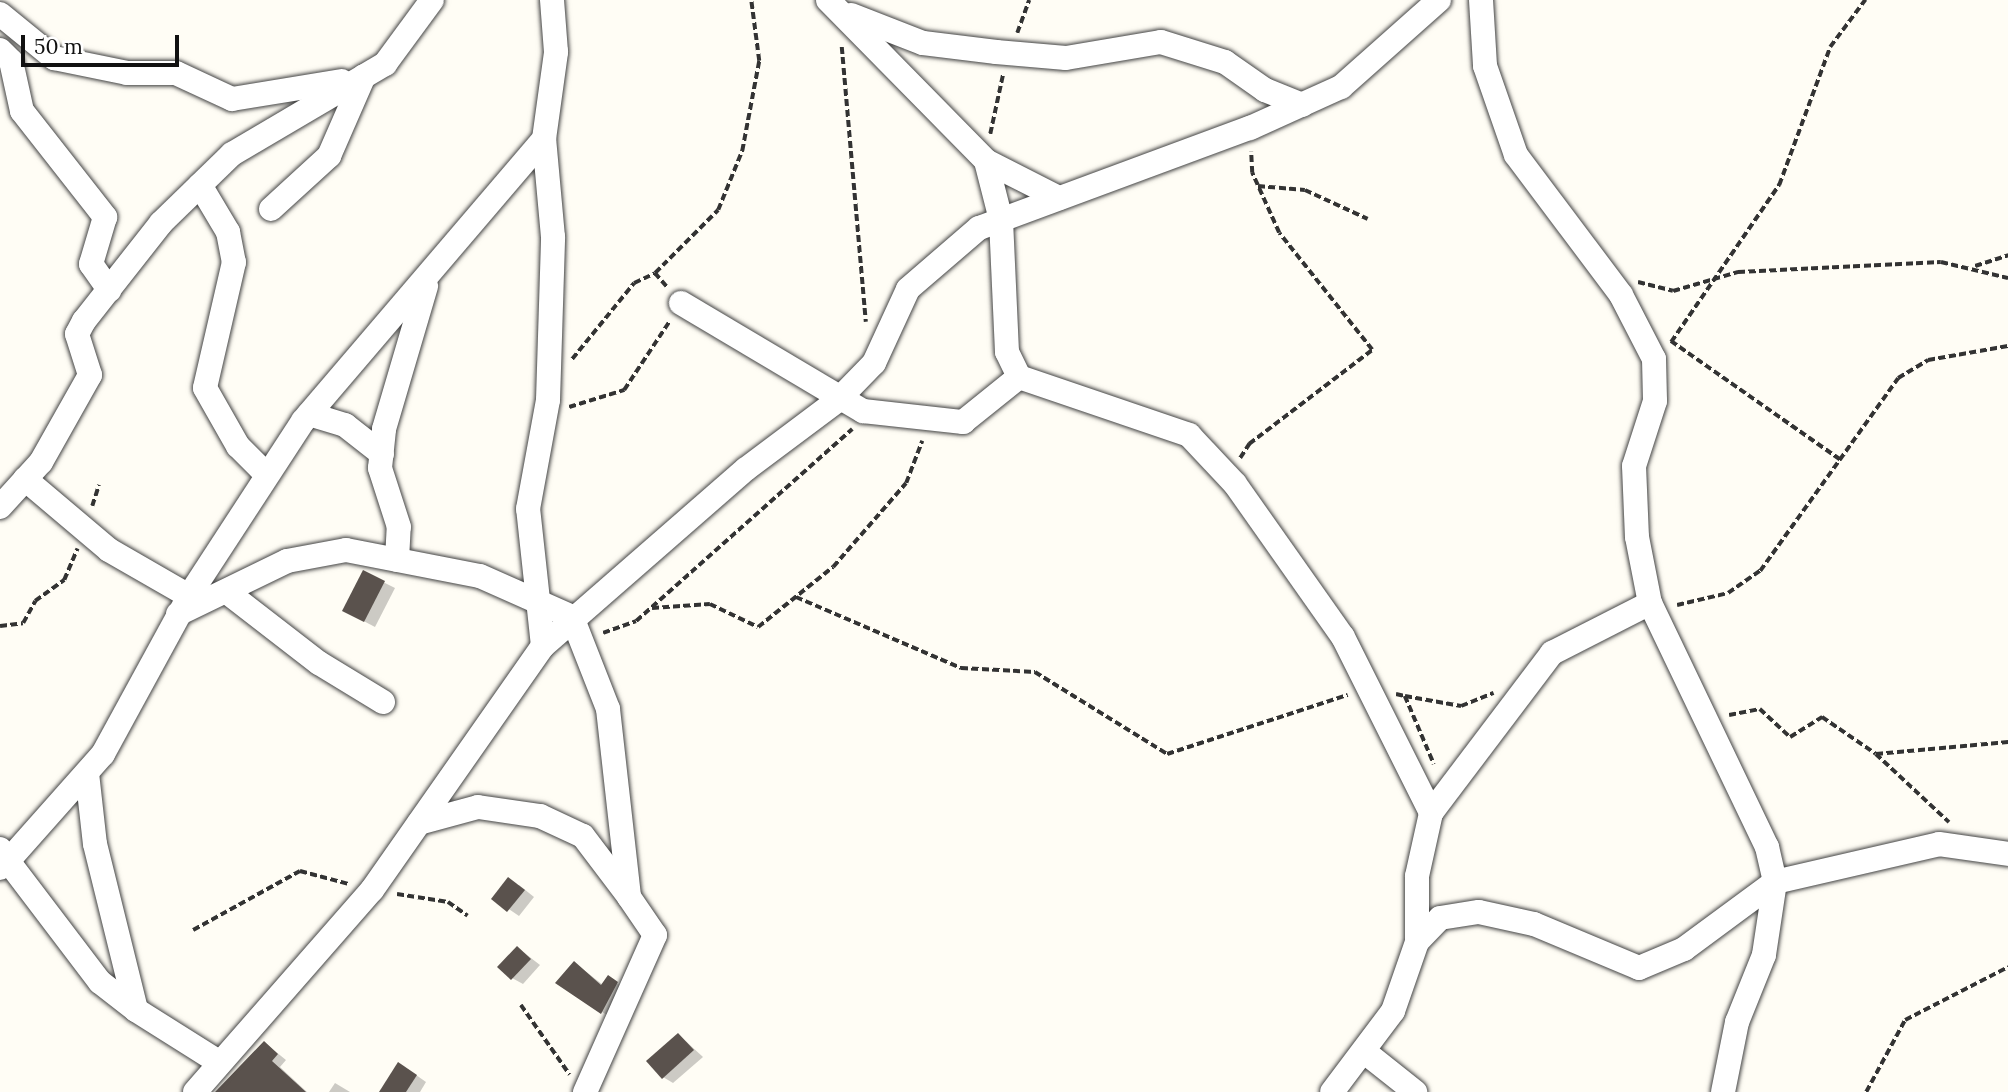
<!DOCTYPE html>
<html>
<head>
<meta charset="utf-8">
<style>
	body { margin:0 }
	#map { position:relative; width:2008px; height:1092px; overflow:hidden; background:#fffdf5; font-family:Lora,serif }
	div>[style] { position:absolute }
	.shadow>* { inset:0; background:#0003 }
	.building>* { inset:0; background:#5a524d }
	.path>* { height:3.5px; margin-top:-1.75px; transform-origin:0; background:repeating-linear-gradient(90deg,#333 0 7px,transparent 0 10.5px) }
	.roads { filter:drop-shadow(0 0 2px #444) drop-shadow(0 0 2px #444) }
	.street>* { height:24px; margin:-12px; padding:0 12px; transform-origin:12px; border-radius:12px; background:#fff }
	span { translate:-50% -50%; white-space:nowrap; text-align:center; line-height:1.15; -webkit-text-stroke:7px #fff; paint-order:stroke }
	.scale { position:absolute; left:21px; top:35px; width:158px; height:32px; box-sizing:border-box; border:4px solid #111; border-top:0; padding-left:9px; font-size:21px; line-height:24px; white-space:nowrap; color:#111; -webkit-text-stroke:5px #fff; paint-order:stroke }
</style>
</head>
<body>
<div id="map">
	<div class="shadow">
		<i style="clip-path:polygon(363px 572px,395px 588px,375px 627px,354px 616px)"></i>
		<i style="clip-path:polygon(519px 885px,534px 897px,519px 916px,494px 899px)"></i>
		<i style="clip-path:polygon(518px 948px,540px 965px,523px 984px,512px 978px)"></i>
		<i style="clip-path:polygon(575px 963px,603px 985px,608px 977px,627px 990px,612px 1018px,602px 1012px)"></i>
		<i style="clip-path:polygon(679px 1035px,703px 1057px,673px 1083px,663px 1077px)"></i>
		<i style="clip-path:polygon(265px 1043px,286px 1060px,280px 1067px,307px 1092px,229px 1092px)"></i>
		<i style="clip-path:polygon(409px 1070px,426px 1082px,420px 1092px,381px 1092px)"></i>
		<i style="clip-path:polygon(335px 1083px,350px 1092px,329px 1092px)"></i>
	</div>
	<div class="building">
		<i style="clip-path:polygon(363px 570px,385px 581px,364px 622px,342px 611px)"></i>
		<i style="clip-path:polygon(508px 877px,525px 890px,507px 912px,491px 899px)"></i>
		<i style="clip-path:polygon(517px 946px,531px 959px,511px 980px,497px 967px)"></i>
		<i style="clip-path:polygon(574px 961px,601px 985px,608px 975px,618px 982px,601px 1014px,555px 983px)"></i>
		<i style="clip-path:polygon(678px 1033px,694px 1050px,662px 1079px,646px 1061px)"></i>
		<i style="clip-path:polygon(264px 1041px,278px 1054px,272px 1061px,306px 1092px,215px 1092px)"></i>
		<i style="clip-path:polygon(398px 1062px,417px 1075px,406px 1092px,379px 1092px)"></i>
	</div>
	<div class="path">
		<i style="left:1017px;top:33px;width:35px;rotate:-70deg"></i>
		<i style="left:842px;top:47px;width:276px;rotate:85deg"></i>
		<i style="left:990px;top:134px;width:61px;rotate:-77.8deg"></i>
		<i style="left:1258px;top:186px;width:47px;rotate:4.9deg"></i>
		<i style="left:1305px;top:190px;width:69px;rotate:24.7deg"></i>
		<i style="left:1975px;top:266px;width:35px;rotate:-18deg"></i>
		<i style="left:655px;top:273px;width:20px;rotate:49deg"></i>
		<i style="left:1638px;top:282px;width:36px;rotate:14deg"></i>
		<i style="left:1673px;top:291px;width:68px;rotate:-16.3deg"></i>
		<i style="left:1738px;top:272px;width:203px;rotate:-2.8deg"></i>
		<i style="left:1941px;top:262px;width:69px;rotate:13.4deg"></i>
		<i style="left:1671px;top:341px;width:208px;rotate:35deg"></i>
		<i style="left:1671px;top:342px;width:191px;rotate:-55.5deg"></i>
		<i style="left:1779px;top:185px;width:147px;rotate:-69.7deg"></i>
		<i style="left:1830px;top:47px;width:59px;rotate:-53.3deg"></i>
		<i style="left:572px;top:359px;width:98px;rotate:-50.8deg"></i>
		<i style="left:634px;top:283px;width:23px;rotate:-25deg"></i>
		<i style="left:655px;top:273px;width:89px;rotate:-45deg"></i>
		<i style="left:718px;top:210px;width:64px;rotate:-67.9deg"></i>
		<i style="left:742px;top:151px;width:92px;rotate:-79.3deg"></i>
		<i style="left:759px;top:61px;width:62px;rotate:-97.5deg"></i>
		<i style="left:569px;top:407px;width:58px;rotate:-17.2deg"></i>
		<i style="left:624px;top:390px;width:82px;rotate:-56.5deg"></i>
		<i style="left:1240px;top:458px;width:17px;rotate:-57deg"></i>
		<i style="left:1249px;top:444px;width:155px;rotate:-37.4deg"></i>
		<i style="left:1372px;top:350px;width:149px;rotate:-128.5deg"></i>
		<i style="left:1279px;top:233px;width:66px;rotate:-114.2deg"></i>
		<i style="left:1252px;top:173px;width:21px;rotate:-93deg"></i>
		<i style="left:92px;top:506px;width:22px;rotate:-72deg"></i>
		<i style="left:796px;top:597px;width:180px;rotate:23.3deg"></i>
		<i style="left:961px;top:668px;width:74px;rotate:3.1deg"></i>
		<i style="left:1035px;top:672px;width:155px;rotate:31.8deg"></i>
		<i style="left:1167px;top:754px;width:190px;rotate:-18.1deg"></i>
		<i style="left:1677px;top:605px;width:52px;rotate:-13.2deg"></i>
		<i style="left:1728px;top:593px;width:39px;rotate:-35deg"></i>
		<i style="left:1760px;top:571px;width:237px;rotate:-54.4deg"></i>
		<i style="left:1898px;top:378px;width:35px;rotate:-31deg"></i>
		<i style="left:1928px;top:360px;width:81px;rotate:-9.9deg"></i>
		<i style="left:652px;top:608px;width:58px;rotate:-3.9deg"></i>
		<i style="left:710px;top:604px;width:53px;rotate:25.6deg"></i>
		<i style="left:758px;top:627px;width:96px;rotate:-38.7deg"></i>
		<i style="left:833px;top:567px;width:111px;rotate:-49deg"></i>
		<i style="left:906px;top:483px;width:45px;rotate:-69.1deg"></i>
		<i style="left:0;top:626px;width:23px;rotate:-7deg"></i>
		<i style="left:23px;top:623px;width:25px;rotate:-61deg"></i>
		<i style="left:35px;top:601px;width:36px;rotate:-36deg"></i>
		<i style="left:64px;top:580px;width:34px;rotate:-67deg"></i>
		<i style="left:603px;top:633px;width:35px;rotate:-20deg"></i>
		<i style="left:636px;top:621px;width:289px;rotate:-41.6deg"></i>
		<i style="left:1396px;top:694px;width:9px;rotate:13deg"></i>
		<i style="left:1405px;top:696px;width:74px;rotate:66.9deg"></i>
		<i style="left:1405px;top:696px;width:57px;rotate:10.1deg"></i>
		<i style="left:1461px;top:706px;width:35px;rotate:-22deg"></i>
		<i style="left:1729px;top:715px;width:32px;rotate:-11deg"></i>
		<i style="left:1760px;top:709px;width:41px;rotate:43deg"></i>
		<i style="left:1790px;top:737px;width:38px;rotate:-32deg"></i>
		<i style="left:1822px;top:717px;width:65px;rotate:34.4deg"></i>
		<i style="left:1876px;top:754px;width:133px;rotate:-5.2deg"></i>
		<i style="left:1876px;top:754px;width:100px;rotate:43deg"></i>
		<i style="left:397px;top:894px;width:52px;rotate:8.9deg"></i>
		<i style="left:448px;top:902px;width:24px;rotate:35deg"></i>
		<i style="left:193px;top:930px;width:122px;rotate:-28.9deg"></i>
		<i style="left:300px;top:871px;width:51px;rotate:14.9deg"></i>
		<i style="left:521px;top:1005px;width:85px;rotate:55deg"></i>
		<i style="left:1866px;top:1092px;width:82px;rotate:-61.6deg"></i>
		<i style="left:1905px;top:1020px;width:116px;rotate:-27.2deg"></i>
	</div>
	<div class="roads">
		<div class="street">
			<i style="left:828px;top:0;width:226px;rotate:45.5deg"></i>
			<i style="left:986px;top:161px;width:61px;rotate:75.7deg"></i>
			<i style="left:1001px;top:220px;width:132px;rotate:87.4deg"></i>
			<i style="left:1007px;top:352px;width:28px;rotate:64deg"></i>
			<i style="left:1019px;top:377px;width:180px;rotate:18.8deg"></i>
			<i style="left:1189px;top:435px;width:67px;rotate:46.8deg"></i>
			<i style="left:1235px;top:484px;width:187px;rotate:54.8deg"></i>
			<i style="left:1343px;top:637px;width:197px;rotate:63.4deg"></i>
			<i style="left:1431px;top:813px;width:65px;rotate:102.5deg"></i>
			<i style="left:1417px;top:876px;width:66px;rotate:90deg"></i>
			<i style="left:1417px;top:942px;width:73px;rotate:109.2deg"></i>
			<i style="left:1393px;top:1011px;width:101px;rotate:127deg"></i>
			<i style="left:1481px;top:0;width:66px;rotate:86.5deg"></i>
			<i style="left:1485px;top:66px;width:94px;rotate:70.8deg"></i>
			<i style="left:1516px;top:155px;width:175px;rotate:53.1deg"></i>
			<i style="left:1621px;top:295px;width:72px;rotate:62.7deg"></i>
			<i style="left:1654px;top:359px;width:42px;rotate:88.6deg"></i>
			<i style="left:1655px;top:401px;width:68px;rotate:107.9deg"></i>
			<i style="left:1634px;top:466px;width:71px;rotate:87.6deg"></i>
			<i style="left:1637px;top:537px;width:67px;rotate:78.9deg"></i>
			<i style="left:0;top:14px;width:70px;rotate:39.2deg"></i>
			<i style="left:54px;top:58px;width:75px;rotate:11.6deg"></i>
			<i style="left:127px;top:73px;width:49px"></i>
			<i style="left:176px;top:73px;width:62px;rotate:24.9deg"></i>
			<i style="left:232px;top:99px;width:111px;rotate:-9.3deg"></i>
			<i style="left:851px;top:15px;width:77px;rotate:21.3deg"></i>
			<i style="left:923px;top:43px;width:74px;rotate:7deg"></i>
			<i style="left:996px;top:52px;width:70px;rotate:4.9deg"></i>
			<i style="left:1066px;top:58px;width:96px;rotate:-9.6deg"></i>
			<i style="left:1161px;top:42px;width:67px;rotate:17.4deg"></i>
			<i style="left:1225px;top:62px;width:49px;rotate:35deg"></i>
			<i style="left:1265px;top:90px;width:40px;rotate:22deg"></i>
			<i style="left:0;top:50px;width:16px;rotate:45deg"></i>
			<i style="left:11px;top:61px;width:51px;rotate:77.6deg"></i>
			<i style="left:22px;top:111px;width:135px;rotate:51.9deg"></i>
			<i style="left:105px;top:217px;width:49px;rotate:106.6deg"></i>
			<i style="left:91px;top:264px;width:32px;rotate:55deg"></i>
			<i style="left:986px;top:161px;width:82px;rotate:26.9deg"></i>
			<i style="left:200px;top:185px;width:55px;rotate:59.2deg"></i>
			<i style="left:228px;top:232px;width:31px;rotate:79deg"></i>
			<i style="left:234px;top:262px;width:129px;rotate:103deg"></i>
			<i style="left:205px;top:388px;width:67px;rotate:60.4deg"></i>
			<i style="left:238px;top:446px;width:41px;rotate:45deg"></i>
			<i style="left:271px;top:209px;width:79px;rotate:-42.4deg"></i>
			<i style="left:329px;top:156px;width:87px;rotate:-66.4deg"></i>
			<i style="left:681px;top:303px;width:212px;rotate:30.7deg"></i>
			<i style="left:863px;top:411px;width:101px;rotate:6.3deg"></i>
			<i style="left:963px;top:422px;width:72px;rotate:-38.8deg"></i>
			<i style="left:309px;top:414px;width:38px;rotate:17deg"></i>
			<i style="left:345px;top:425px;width:47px;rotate:38.1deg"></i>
			<i style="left:25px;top:479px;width:110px;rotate:40.2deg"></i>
			<i style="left:109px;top:550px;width:92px;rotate:29.9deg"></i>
			<i style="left:0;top:507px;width:61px;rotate:-47.7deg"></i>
			<i style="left:41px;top:462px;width:100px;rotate:-60.6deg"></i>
			<i style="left:90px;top:375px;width:43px;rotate:-107.6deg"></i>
			<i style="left:77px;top:334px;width:15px;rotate:-62deg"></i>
			<i style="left:84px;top:321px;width:125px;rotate:-51.8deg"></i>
			<i style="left:161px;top:223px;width:99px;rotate:-44.2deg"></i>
			<i style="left:232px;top:154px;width:178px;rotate:-30.5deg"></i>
			<i style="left:385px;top:64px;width:79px;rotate:-53.7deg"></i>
			<i style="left:397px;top:560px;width:33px;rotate:-87deg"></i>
			<i style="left:399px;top:527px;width:62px;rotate:-107.9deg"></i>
			<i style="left:380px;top:468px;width:39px;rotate:-84deg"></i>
			<i style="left:384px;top:429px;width:149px;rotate:-73.6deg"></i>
			<i style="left:227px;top:592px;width:116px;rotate:37.7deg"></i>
			<i style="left:319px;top:663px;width:75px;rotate:31.4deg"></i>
			<i style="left:178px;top:614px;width:121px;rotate:-25.9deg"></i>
			<i style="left:287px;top:561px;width:60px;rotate:-10.6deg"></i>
			<i style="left:346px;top:550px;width:136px;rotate:11deg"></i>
			<i style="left:480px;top:576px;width:101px;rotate:24deg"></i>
			<i style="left:572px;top:617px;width:99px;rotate:68.6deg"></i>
			<i style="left:608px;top:709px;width:189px;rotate:83.6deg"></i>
			<i style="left:629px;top:897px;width:46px;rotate:55.6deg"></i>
			<i style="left:655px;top:935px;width:172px;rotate:114deg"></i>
			<i style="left:543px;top:646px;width:138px;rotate:-96.2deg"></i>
			<i style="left:528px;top:509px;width:111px;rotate:-79.6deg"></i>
			<i style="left:548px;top:400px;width:163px;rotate:-88.2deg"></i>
			<i style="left:553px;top:237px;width:98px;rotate:-95.2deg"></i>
			<i style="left:544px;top:139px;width:88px;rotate:-82.1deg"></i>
			<i style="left:556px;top:52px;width:52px;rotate:-94.4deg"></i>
			<i style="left:87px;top:773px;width:71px;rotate:83.6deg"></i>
			<i style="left:95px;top:844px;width:171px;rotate:76.1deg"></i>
			<i style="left:136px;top:1010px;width:99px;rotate:32.2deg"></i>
			<i style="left:1431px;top:813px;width:201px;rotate:-52.9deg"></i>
			<i style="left:1552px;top:653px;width:110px;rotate:-27deg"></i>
			<i style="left:1650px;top:603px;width:271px;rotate:64.4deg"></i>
			<i style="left:1767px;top:847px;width:36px;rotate:77deg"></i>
			<i style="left:1775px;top:882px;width:168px;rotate:-13deg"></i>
			<i style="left:1939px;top:844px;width:70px;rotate:8.2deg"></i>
			<i style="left:419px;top:823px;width:61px;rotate:-15.2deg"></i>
			<i style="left:478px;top:807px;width:63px;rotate:8.3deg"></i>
			<i style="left:540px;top:816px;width:47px;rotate:24.9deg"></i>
			<i style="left:583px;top:836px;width:73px;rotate:52.8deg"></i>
			<i style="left:0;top:849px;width:14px;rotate:56deg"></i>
			<i style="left:8px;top:861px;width:143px;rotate:-48.4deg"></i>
			<i style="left:103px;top:754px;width:180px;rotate:-61.4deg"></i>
			<i style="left:189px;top:596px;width:209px;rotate:-56.9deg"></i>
			<i style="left:303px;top:421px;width:371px;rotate:-49.5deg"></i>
			<i style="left:0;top:868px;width:11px;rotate:-41deg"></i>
			<i style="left:8px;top:861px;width:152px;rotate:52.8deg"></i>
			<i style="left:100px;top:982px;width:46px;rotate:37.9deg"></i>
			<i style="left:1417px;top:942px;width:33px;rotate:-46deg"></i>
			<i style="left:1440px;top:918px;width:39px;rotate:-9deg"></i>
			<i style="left:1479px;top:912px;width:56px;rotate:12.3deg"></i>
			<i style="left:1534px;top:924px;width:114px;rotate:22.7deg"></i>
			<i style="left:1639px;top:968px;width:49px;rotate:-22.9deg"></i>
			<i style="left:1684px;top:949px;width:113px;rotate:-36.4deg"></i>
			<i style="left:1775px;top:882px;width:74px;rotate:98.6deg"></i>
			<i style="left:1764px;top:955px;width:72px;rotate:111.9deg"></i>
			<i style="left:1737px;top:1022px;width:71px;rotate:101.3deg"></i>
			<i style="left:1366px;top:1053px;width:63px;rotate:38.5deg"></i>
			<i style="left:195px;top:1092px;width:269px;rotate:-48.8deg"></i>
			<i style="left:372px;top:890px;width:298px;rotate:-55deg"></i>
			<i style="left:543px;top:646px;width:269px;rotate:-41.1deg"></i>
			<i style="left:746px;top:469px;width:114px;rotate:-36.8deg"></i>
			<i style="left:837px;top:401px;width:53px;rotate:-45.8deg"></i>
			<i style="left:874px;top:363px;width:81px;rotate:-65.3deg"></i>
			<i style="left:908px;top:289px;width:94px;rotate:-40.7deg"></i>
			<i style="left:979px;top:228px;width:289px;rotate:-20.3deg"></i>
			<i style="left:1250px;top:128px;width:100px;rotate:-24.3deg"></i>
			<i style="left:1341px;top:87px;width:131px;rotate:-41.6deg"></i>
		</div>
	</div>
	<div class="scale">50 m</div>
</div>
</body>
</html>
